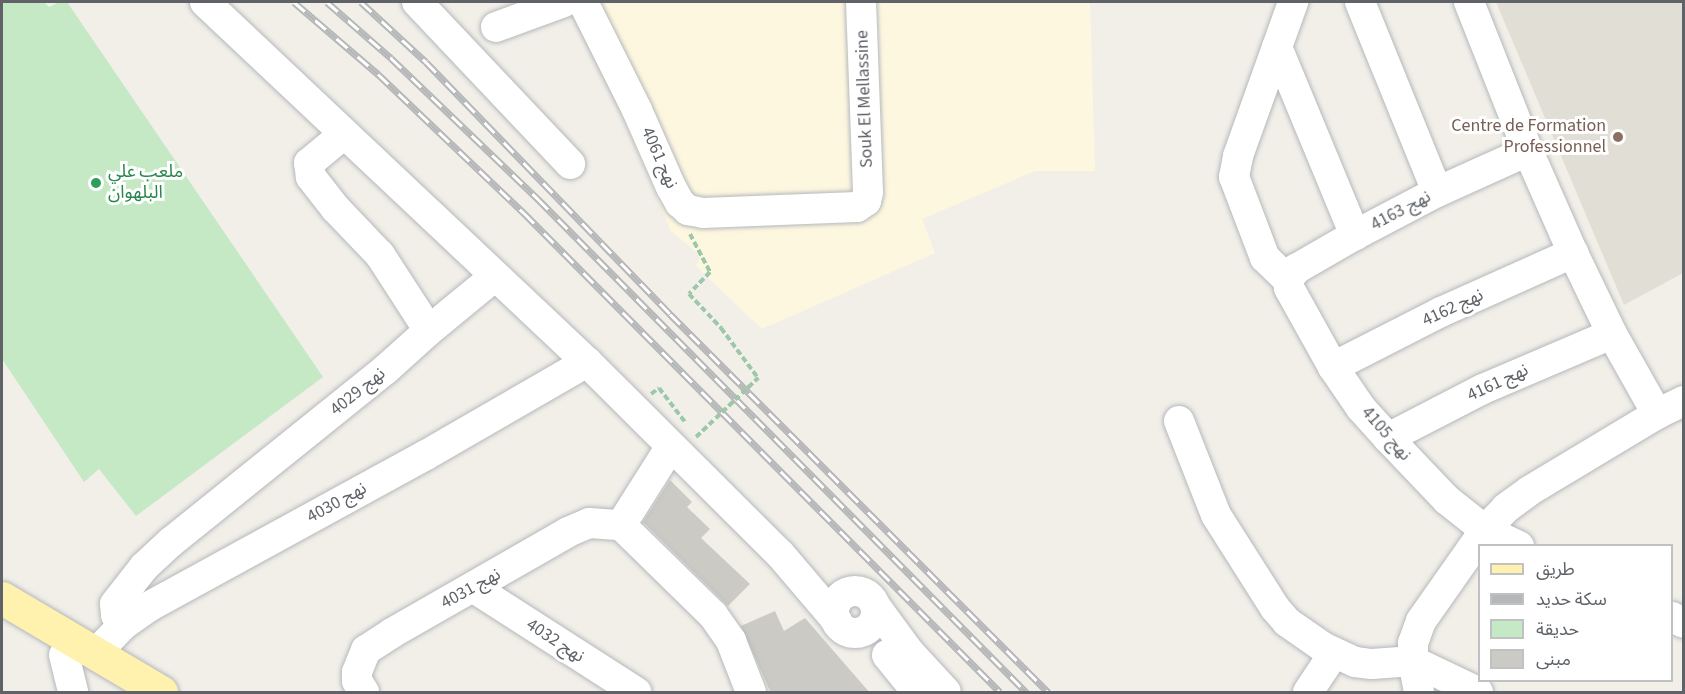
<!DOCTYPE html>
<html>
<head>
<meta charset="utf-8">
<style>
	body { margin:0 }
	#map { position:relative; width:1685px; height:694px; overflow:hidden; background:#f1efe8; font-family:"Source Sans 3","Noto Sans Arabic",sans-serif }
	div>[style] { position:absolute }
	.commercial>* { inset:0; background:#fef7e0 }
	.education>* { inset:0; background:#e1ded6 }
	.green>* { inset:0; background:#c5e8c5 }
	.building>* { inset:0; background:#cccac5 }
	.path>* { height:4px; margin-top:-2px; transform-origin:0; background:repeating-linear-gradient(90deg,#9cc7a9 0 6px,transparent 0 9px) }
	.roads { filter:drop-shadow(0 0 2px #b5b8bc) drop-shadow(0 0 2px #b5b8bc) }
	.minor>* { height:30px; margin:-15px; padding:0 15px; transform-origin:15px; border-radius:15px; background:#fff }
	.minor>.ring { margin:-15px; padding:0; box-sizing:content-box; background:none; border:30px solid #fff; border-radius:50% }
	.major>* { height:33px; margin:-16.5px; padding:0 16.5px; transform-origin:16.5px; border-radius:16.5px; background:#fff2af }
	.rail>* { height:7px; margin-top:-3.5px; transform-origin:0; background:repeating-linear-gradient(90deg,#fff 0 14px,#b6b7b8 0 28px); box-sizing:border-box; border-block:2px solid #b6b7b8 }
	.path-bridge>* { height:4px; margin-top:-2px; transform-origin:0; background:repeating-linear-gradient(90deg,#9cc7a9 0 6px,transparent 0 9px) }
	.dots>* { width:16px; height:16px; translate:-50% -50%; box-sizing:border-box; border:3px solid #fff; border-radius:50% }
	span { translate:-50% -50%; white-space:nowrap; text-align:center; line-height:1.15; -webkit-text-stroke:6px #fff; paint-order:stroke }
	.street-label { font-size:18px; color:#5f6368 }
	.education-label { font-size:18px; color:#785e54 }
	.right { translate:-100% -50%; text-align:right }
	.leisure-label { font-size:18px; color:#27864d }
	.left { translate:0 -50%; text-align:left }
	.frame { position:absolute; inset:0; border:3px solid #5f6368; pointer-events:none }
	.legend { position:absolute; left:1478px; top:544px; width:195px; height:138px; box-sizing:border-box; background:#fff; border:2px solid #bfc1c3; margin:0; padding:8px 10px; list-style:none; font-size:18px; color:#5f6368 }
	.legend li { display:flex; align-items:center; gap:12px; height:30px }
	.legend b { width:30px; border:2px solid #bfc1c3 }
</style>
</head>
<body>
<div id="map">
	<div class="commercial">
		<i style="clip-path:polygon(573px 2px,1090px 2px,1095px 171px,1035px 171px,922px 219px,935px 253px,762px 329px,696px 266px,701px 256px,671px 231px)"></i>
	</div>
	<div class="education">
		<i style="clip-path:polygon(1496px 2px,1683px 2px,1683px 273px,1624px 305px)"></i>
	</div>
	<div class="green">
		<i style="clip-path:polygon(2px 2px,44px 2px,49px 7px,59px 2px,67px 2px,323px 377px,136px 516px,99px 469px,84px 482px,2px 359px)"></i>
	</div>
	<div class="building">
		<i style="clip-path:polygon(670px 480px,692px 502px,687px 507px,710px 529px,701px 538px,750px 584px,728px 606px,643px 522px)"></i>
		<i style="clip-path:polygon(775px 611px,784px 631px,805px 618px,870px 693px,771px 693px,741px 626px)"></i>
	</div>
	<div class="path">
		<i style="left:690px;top:234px;width:43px;rotate:62.2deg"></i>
		<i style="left:710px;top:272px;width:30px;rotate:134deg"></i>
		<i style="left:689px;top:294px;width:47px;rotate:46.7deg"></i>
		<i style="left:721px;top:328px;width:62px;rotate:53.5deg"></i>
		<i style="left:651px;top:394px;width:10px;rotate:-37deg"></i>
		<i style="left:659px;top:388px;width:43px;rotate:52.6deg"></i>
	</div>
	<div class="roads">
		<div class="minor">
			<i style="left:205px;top:2px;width:525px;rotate:43.3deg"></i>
			<i style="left:587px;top:362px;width:272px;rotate:44.9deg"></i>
			<i style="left:780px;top:554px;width:88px;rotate:49.6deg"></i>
			<i style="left:417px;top:2px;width:223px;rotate:46.6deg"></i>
			<i style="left:583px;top:2px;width:121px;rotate:63.4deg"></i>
			<i style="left:637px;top:110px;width:84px;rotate:66.2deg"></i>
			<i style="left:671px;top:187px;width:18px;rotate:61deg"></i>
			<i style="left:680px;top:203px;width:11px;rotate:41deg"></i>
			<i style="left:688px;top:210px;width:15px;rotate:11deg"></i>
			<i style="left:703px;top:213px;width:154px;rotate:-2.2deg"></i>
			<i style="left:857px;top:207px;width:11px;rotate:-34deg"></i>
			<i style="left:866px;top:201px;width:9px;rotate:-77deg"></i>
			<i style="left:868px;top:192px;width:190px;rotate:-92.1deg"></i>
			<i style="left:1360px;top:2px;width:205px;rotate:67.9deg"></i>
			<i style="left:1469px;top:2px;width:160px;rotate:68.4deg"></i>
			<i style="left:1528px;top:151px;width:111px;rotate:66.2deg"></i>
			<i style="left:1573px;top:253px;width:90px;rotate:64.3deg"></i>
			<i style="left:1612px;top:334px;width:92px;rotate:60.6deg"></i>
			<i style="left:496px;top:27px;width:72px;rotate:-20.2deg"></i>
			<i style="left:1277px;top:47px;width:204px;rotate:67.5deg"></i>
			<i style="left:1288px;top:280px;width:32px;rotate:-136deg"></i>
			<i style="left:1265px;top:258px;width:87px;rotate:-110.9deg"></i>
			<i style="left:1234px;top:177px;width:21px;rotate:-79deg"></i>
			<i style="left:1238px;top:156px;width:164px;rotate:-70.3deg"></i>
			<i style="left:427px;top:332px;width:87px;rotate:-39.4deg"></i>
			<i style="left:1333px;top:367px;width:121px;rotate:-27deg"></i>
			<i style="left:1441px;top:312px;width:145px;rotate:-24.1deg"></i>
			<i style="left:1179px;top:421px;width:101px;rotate:68.5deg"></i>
			<i style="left:1216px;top:515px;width:110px;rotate:57.6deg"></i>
			<i style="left:1275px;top:608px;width:18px;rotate:49deg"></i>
			<i style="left:1287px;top:622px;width:44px;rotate:34.8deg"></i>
			<i style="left:1323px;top:647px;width:35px;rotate:25deg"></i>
			<i style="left:1355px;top:662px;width:17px;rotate:7deg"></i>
			<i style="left:1372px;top:664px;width:41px;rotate:-4.2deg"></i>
			<i style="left:1413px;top:661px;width:72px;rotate:25.5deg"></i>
			<i style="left:1388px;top:438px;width:107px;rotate:-27.3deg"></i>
			<i style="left:1483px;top:389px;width:140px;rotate:-23.1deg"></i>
			<i style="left:621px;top:525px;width:93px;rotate:-57.7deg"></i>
			<i style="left:1519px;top:546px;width:38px;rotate:-155deg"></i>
			<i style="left:1485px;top:530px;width:48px;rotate:-141.7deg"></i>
			<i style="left:1447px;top:500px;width:86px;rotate:-133.6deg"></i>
			<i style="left:1388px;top:438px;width:40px;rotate:-132deg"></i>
			<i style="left:1361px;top:408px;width:50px;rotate:-124.3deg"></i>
			<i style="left:1333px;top:367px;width:90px;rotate:-119.1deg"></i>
			<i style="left:1289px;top:288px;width:8px;rotate:-97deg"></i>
			<i style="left:1288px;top:280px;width:14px;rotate:-54deg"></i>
			<i style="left:1296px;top:269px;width:68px;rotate:-30deg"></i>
			<i style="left:1355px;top:235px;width:93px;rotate:-27.7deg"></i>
			<i style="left:1437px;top:192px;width:100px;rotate:-24.3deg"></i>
			<i style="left:474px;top:588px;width:193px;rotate:32.7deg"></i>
			<i class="ring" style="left:834px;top:591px;width:12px;height:12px"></i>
			<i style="left:876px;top:607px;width:56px;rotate:53.7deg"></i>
			<i style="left:909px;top:652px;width:54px;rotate:47.2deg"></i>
			<i style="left:1672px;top:617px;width:13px;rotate:27deg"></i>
			<i style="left:123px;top:625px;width:12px;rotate:-125deg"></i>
			<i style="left:116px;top:615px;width:11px;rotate:-95deg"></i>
			<i style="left:115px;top:604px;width:47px;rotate:-51.9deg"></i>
			<i style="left:144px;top:567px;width:37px;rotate:-43deg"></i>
			<i style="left:171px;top:542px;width:275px;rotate:-38.8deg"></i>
			<i style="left:385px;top:370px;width:57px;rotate:-42.1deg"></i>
			<i style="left:427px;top:332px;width:6px;rotate:-99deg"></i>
			<i style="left:426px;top:326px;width:85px;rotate:-122.9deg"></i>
			<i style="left:380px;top:255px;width:64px;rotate:-133.7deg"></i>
			<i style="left:336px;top:209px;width:41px;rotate:-128deg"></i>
			<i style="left:311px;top:177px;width:14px;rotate:-98deg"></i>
			<i style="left:309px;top:163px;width:45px;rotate:-39.6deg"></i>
			<i style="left:95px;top:654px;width:40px;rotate:-46deg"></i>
			<i style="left:123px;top:625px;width:33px;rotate:-35deg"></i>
			<i style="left:150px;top:606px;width:315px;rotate:-28.7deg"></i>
			<i style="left:426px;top:455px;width:186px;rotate:-30deg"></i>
			<i style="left:64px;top:655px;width:38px;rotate:76deg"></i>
			<i style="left:887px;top:655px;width:48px;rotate:51deg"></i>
			<i style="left:364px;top:692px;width:13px;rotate:-122deg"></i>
			<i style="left:357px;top:681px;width:9px;rotate:-90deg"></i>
			<i style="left:357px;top:672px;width:24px;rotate:-68deg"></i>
			<i style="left:366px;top:650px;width:31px;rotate:-33deg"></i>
			<i style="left:392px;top:633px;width:203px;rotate:-29.8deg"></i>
			<i style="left:568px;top:532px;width:23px;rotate:-23deg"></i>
			<i style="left:589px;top:523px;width:32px;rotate:4deg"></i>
			<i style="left:621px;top:525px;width:129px;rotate:44.4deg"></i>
			<i style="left:713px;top:615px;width:32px;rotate:55deg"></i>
			<i style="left:731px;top:641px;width:55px;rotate:68.6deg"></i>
			<i style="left:1308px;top:692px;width:47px;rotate:-56.3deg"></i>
			<i style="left:1419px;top:692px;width:32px;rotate:-101deg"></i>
			<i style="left:1413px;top:661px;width:18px;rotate:-90deg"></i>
			<i style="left:1413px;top:643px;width:23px;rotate:-70deg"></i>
			<i style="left:1421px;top:621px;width:111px;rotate:-54.9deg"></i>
			<i style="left:1485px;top:530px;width:30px;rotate:-46deg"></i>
			<i style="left:1506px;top:508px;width:29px;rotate:-36deg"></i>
			<i style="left:1529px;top:491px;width:149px;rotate:-31deg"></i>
			<i style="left:1657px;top:414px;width:30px;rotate:-26deg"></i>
		</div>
		<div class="major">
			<i style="left:2px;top:598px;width:185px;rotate:30.6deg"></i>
		</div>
	</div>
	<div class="rail">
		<i style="left:294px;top:2px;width:111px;rotate:40.6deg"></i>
		<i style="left:378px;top:74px;width:202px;rotate:43.6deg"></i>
		<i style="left:524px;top:213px;width:675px;rotate:45.18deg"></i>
		<i style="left:327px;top:2px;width:85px;rotate:41.2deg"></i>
		<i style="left:391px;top:58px;width:204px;rotate:43.8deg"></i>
		<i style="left:538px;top:199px;width:694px;rotate:45.29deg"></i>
		<i style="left:361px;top:2px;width:88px;rotate:42.7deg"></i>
		<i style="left:426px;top:62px;width:351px;rotate:45.9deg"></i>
		<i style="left:670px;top:314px;width:535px;rotate:45deg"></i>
	</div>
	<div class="path-bridge">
		<i style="left:696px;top:437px;width:86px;rotate:-43.6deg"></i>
	</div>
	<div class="dots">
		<i style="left:1618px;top:137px;background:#8d6e63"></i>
		<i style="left:96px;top:183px;background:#2e9e5b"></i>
	</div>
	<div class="street-label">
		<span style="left:865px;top:99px;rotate:-92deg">Souk El Mellassine</span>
		<span style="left:659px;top:158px;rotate:66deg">نهج 4061</span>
		<span style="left:1401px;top:211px;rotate:-28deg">نهج 4163</span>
		<span style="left:1453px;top:308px;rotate:-25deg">نهج 4162</span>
		<span style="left:1498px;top:383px;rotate:-25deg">نهج 4161</span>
		<span style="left:358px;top:392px;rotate:-39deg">نهج 4029</span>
		<span style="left:1386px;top:434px;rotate:49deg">نهج 4105</span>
		<span style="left:337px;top:503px;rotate:-29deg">نهج 4030</span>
		<span style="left:471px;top:589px;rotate:-29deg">نهج 4031</span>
		<span style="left:555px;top:641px;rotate:33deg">نهج 4032</span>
	</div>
	<div class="education-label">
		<span class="right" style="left:1606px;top:137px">Centre de Formation<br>Professionnel</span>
	</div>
	<div class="leisure-label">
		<span class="left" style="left:108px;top:183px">ملعب علي<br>البلهوان</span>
	</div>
	<div class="frame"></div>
	<ul class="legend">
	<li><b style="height:8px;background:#fff2af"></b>طريق</li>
	<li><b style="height:8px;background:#b6b7b8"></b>سكة حديد</li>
	<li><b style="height:16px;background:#c5e8c5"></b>حديقة</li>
	<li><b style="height:16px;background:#cccac5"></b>مبنى</li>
	</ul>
</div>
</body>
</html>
